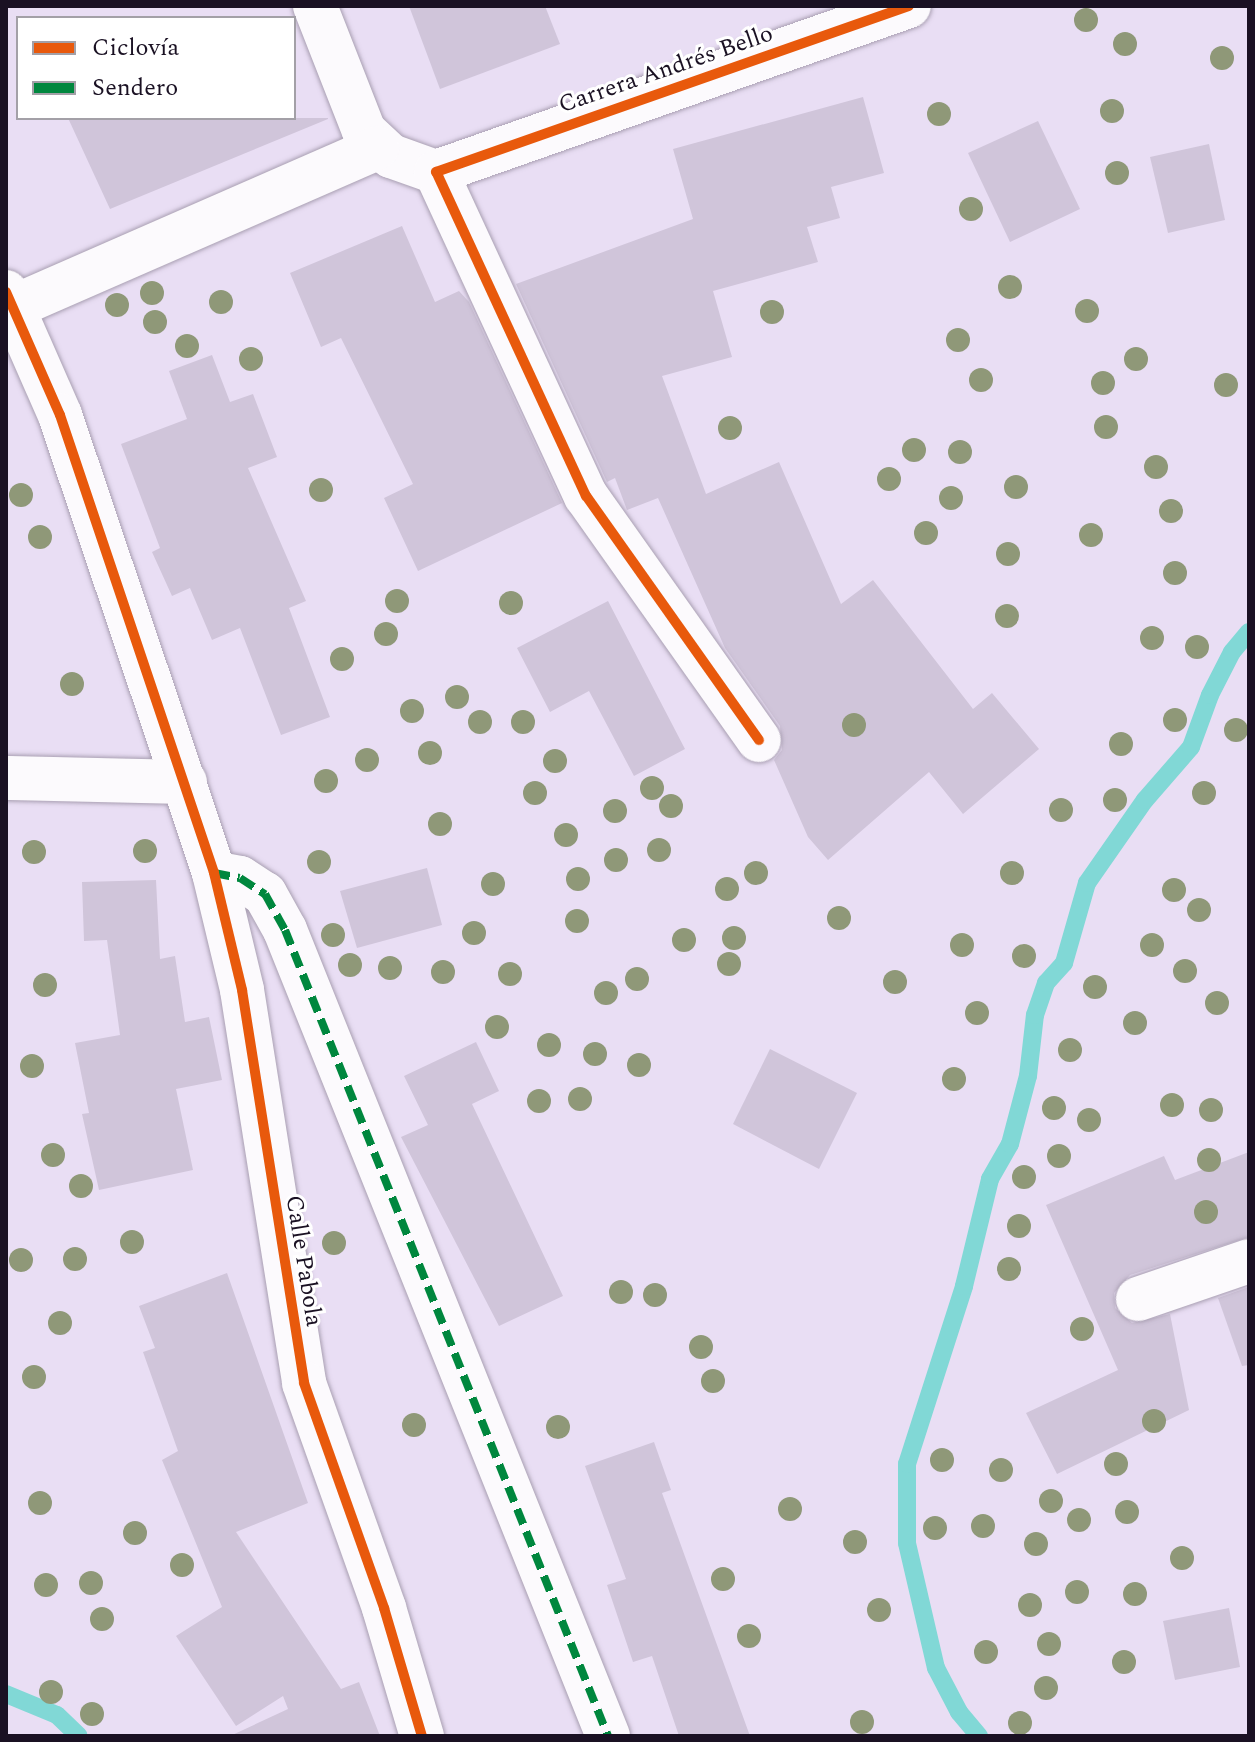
<!DOCTYPE html>
<html>
<head>
<meta charset="utf-8">
<style>
	body { margin:0 }
	#map { position:relative; width:1255px; height:1742px; overflow:hidden; background:#e9def4; font-family:Spectral,serif }
	div>[style] { position:absolute }
	.stream>* { height:18px; margin:-9px; padding:0 9px; transform-origin:9px; border-radius:9px; background:#81d8d6 }
	.building>* { inset:0; background:#d0c5da }
	.roads { filter:drop-shadow(0 0 2px #a99fb2) drop-shadow(0 0 2px #a99fb2) }
	.minor>* { height:44px; margin:-22px; padding:0 22px; transform-origin:22px; border-radius:22px; background:#fcfafd }
	.quiet>* { height:8px; margin-top:-4px; transform-origin:0; background:repeating-linear-gradient(90deg,#00873e 0 16px,transparent 0 24px) }
	.cycleway>* { height:10px; margin:-5px; padding:0 5px; transform-origin:5px; border-radius:5px; background:#e8590c }
	.trees>* { width:24px; height:24px; margin:-12px; border-radius:50%; background:#8f9878 }
	span { translate:-50% -50%; white-space:nowrap; text-align:center; line-height:1.15; -webkit-text-stroke:6px #fff; paint-order:stroke }
	.street-label { font-size:24px; color:#1a1123 }
	.frame { position:absolute; inset:0; border:8px solid #1a1123; pointer-events:none }
	.legend { position:absolute; left:16px; top:16px; width:280px; height:104px; box-sizing:border-box; background:#fff; border:2px solid #a3a0a7; margin:0; padding:10px 14px; list-style:none; font-size:24px; color:#1a1123 }
	.legend li { display:flex; align-items:center; gap:16px; height:40px }
	.legend b { width:40px; border:2px solid #a3a0a7 }
</style>
</head>
<body>
<div id="map">
	<div class="stream">
		<i style="left:6px;top:1694px;width:55px;rotate:22.4deg"></i>
		<i style="left:57px;top:1715px;width:30px;rotate:44deg"></i>
		<i style="left:979px;top:1736px;width:31px;rotate:-130deg"></i>
		<i style="left:959px;top:1712px;width:50px;rotate:-117.6deg"></i>
		<i style="left:936px;top:1668px;width:128px;rotate:-103.1deg"></i>
		<i style="left:907px;top:1543px;width:79px;rotate:-90deg"></i>
		<i style="left:907px;top:1464px;width:187px;rotate:-72.2deg"></i>
		<i style="left:964px;top:1286px;width:110px;rotate:-76.3deg"></i>
		<i style="left:990px;top:1179px;width:40px;rotate:-60.3deg"></i>
		<i style="left:1010px;top:1144px;width:70px;rotate:-75.2deg"></i>
		<i style="left:1028px;top:1076px;width:61px;rotate:-83.5deg"></i>
		<i style="left:1035px;top:1015px;width:34px;rotate:-71deg"></i>
		<i style="left:1046px;top:983px;width:27px;rotate:-48deg"></i>
		<i style="left:1064px;top:963px;width:83px;rotate:-74deg"></i>
		<i style="left:1087px;top:883px;width:101px;rotate:-55.1deg"></i>
		<i style="left:1145px;top:800px;width:70px;rotate:-49deg"></i>
		<i style="left:1191px;top:747px;width:55px;rotate:-69.9deg"></i>
		<i style="left:1210px;top:695px;width:48px;rotate:-62.9deg"></i>
		<i style="left:1232px;top:652px;width:26px;rotate:-50deg"></i>
	</div>
	<div class="building">
		<i style="clip-path:polygon(409px 6px,545px 6px,560px 44px,440px 89px)"></i>
		<i style="clip-path:polygon(863px 97px,884px 173px,831px 187px,840px 218px,807px 227px,818px 262px,713px 291px,732px 357px,662px 376px,706px 494px,779px 462px,841px 604px,873px 580px,973px 709px,992px 693px,1039px 749px,963px 814px,929px 772px,828px 860px,808px 837px,774px 760px,782px 750px,780px 726px,725px 648px,658px 498px,627px 510px,615px 478px,607px 482px,516px 284px,693px 219px,673px 149px)"></i>
		<i style="clip-path:polygon(68px 118px,328px 118px,328px 119px,110px 209px)"></i>
		<i style="clip-path:polygon(1038px 121px,1080px 209px,1010px 242px,968px 153px)"></i>
		<i style="clip-path:polygon(1209px 144px,1225px 220px,1168px 233px,1150px 157px)"></i>
		<i style="clip-path:polygon(402px 226px,435px 302px,459px 291px,469px 302px,562px 503px,418px 571px,384px 498px,413px 484px,341px 338px,321px 347px,290px 273px)"></i>
		<i style="clip-path:polygon(212px 355px,230px 402px,253px 394px,277px 457px,248px 468px,306px 601px,289px 608px,330px 717px,281px 735px,240px 628px,212px 640px,190px 588px,172px 596px,152px 552px,160px 548px,121px 444px,187px 419px,169px 371px)"></i>
		<i style="clip-path:polygon(608px 601px,685px 749px,634px 776px,589px 691px,550px 712px,517px 648px)"></i>
		<i style="clip-path:polygon(427px 868px,442px 925px,357px 948px,340px 891px)"></i>
		<i style="clip-path:polygon(156px 880px,160px 959px,175px 956px,185px 1022px,209px 1017px,222px 1080px,176px 1089px,193px 1170px,99px 1190px,82px 1114px,89px 1113px,75px 1043px,120px 1035px,107px 940px,84px 941px,82px 882px)"></i>
		<i style="clip-path:polygon(476px 1042px,499px 1091px,472px 1104px,563px 1296px,499px 1326px,401px 1137px,428px 1125px,404px 1076px)"></i>
		<i style="clip-path:polygon(770px 1049px,857px 1093px,819px 1169px,733px 1124px)"></i>
		<i style="clip-path:polygon(1249px 1152px,1249px 1237px,1130px 1275px,1114px 1293px,1115px 1308px,1132px 1323px,1170px 1314px,1189px 1410px,1057px 1474px,1026px 1413px,1118px 1370px,1046px 1205px,1164px 1156px,1175px 1180px)"></i>
		<i style="clip-path:polygon(227px 1273px,308px 1503px,236px 1532px,341px 1689px,359px 1682px,380px 1736px,230px 1736px,288px 1709px,283px 1696px,236px 1726px,176px 1636px,222px 1607px,162px 1460px,178px 1451px,143px 1352px,155px 1348px,139px 1306px)"></i>
		<i style="clip-path:polygon(1249px 1287px,1249px 1365px,1242px 1366px,1218px 1298px)"></i>
		<i style="clip-path:polygon(654px 1442px,671px 1490px,662px 1493px,750px 1736px,679px 1736px,652px 1656px,633px 1662px,607px 1585px,626px 1579px,585px 1466px)"></i>
		<i style="clip-path:polygon(1229px 1608px,1240px 1667px,1175px 1680px,1163px 1621px)"></i>
	</div>
	<div class="roads">
		<div class="minor">
			<i style="left:315px;top:6px;width:134px;rotate:68.6deg"></i>
			<i style="left:364px;top:131px;width:37px;rotate:43deg"></i>
			<i style="left:391px;top:156px;width:48px;rotate:19.6deg"></i>
			<i style="left:436px;top:172px;width:357px;rotate:65.2deg"></i>
			<i style="left:586px;top:496px;width:299px;rotate:54.7deg"></i>
			<i style="left:436px;top:172px;width:501px;rotate:-19.34deg"></i>
			<i style="left:6px;top:292px;width:134px;rotate:66.3deg"></i>
			<i style="left:60px;top:415px;width:483px;rotate:71.4deg"></i>
			<i style="left:214px;top:873px;width:120px;rotate:76.5deg"></i>
			<i style="left:242px;top:990px;width:398px;rotate:81deg"></i>
			<i style="left:304px;top:1383px;width:239px;rotate:70.4deg"></i>
			<i style="left:384px;top:1608px;width:134px;rotate:73.5deg"></i>
			<i style="left:13px;top:307px;width:397px;rotate:-23.6deg"></i>
			<i style="left:6px;top:778px;width:179px;rotate:1.3deg"></i>
			<i style="left:214px;top:873px;width:26px;rotate:11deg"></i>
			<i style="left:240px;top:878px;width:30px;rotate:33deg"></i>
			<i style="left:265px;top:894px;width:41px;rotate:60.9deg"></i>
			<i style="left:285px;top:930px;width:868px;rotate:68.16deg"></i>
			<i style="left:1138px;top:1299px;width:117px;rotate:-18.9deg"></i>
		</div>
	</div>
	<div class="quiet">
		<i style="left:214px;top:873px;width:26px;rotate:11deg"></i>
		<i style="left:240px;top:878px;width:30px;rotate:33deg"></i>
		<i style="left:265px;top:894px;width:41px;rotate:60.9deg"></i>
		<i style="left:285px;top:930px;width:868px;rotate:68.16deg"></i>
	</div>
	<div class="cycleway">
		<i style="left:6px;top:292px;width:134px;rotate:66.3deg"></i>
		<i style="left:60px;top:415px;width:483px;rotate:71.4deg"></i>
		<i style="left:214px;top:873px;width:120px;rotate:76.5deg"></i>
		<i style="left:242px;top:990px;width:398px;rotate:81deg"></i>
		<i style="left:304px;top:1383px;width:239px;rotate:70.4deg"></i>
		<i style="left:384px;top:1608px;width:134px;rotate:73.5deg"></i>
		<i style="left:759px;top:740px;width:299px;rotate:-125.3deg"></i>
		<i style="left:586px;top:496px;width:357px;rotate:-114.8deg"></i>
		<i style="left:436px;top:172px;width:501px;rotate:-19.34deg"></i>
	</div>
	<div class="trees">
		<i style="left:1086px;top:20px"></i>
		<i style="left:1125px;top:44px"></i>
		<i style="left:1222px;top:58px"></i>
		<i style="left:1112px;top:111px"></i>
		<i style="left:939px;top:114px"></i>
		<i style="left:1117px;top:173px"></i>
		<i style="left:971px;top:209px"></i>
		<i style="left:1010px;top:287px"></i>
		<i style="left:152px;top:293px"></i>
		<i style="left:221px;top:302px"></i>
		<i style="left:117px;top:305px"></i>
		<i style="left:1087px;top:311px"></i>
		<i style="left:772px;top:312px"></i>
		<i style="left:155px;top:322px"></i>
		<i style="left:958px;top:340px"></i>
		<i style="left:187px;top:346px"></i>
		<i style="left:251px;top:359px"></i>
		<i style="left:1136px;top:359px"></i>
		<i style="left:981px;top:380px"></i>
		<i style="left:1103px;top:383px"></i>
		<i style="left:1226px;top:385px"></i>
		<i style="left:1106px;top:427px"></i>
		<i style="left:730px;top:428px"></i>
		<i style="left:914px;top:450px"></i>
		<i style="left:960px;top:452px"></i>
		<i style="left:1156px;top:467px"></i>
		<i style="left:889px;top:479px"></i>
		<i style="left:1016px;top:487px"></i>
		<i style="left:321px;top:490px"></i>
		<i style="left:21px;top:495px"></i>
		<i style="left:951px;top:498px"></i>
		<i style="left:1171px;top:511px"></i>
		<i style="left:926px;top:533px"></i>
		<i style="left:1091px;top:535px"></i>
		<i style="left:40px;top:537px"></i>
		<i style="left:1008px;top:554px"></i>
		<i style="left:1175px;top:573px"></i>
		<i style="left:397px;top:601px"></i>
		<i style="left:511px;top:603px"></i>
		<i style="left:1007px;top:616px"></i>
		<i style="left:386px;top:634px"></i>
		<i style="left:1152px;top:638px"></i>
		<i style="left:1197px;top:647px"></i>
		<i style="left:342px;top:659px"></i>
		<i style="left:72px;top:684px"></i>
		<i style="left:457px;top:697px"></i>
		<i style="left:412px;top:711px"></i>
		<i style="left:1175px;top:720px"></i>
		<i style="left:480px;top:722px"></i>
		<i style="left:523px;top:722px"></i>
		<i style="left:854px;top:725px"></i>
		<i style="left:1236px;top:730px"></i>
		<i style="left:1121px;top:744px"></i>
		<i style="left:430px;top:753px"></i>
		<i style="left:367px;top:760px"></i>
		<i style="left:555px;top:761px"></i>
		<i style="left:326px;top:781px"></i>
		<i style="left:652px;top:788px"></i>
		<i style="left:535px;top:793px"></i>
		<i style="left:1204px;top:793px"></i>
		<i style="left:1115px;top:800px"></i>
		<i style="left:671px;top:806px"></i>
		<i style="left:1061px;top:810px"></i>
		<i style="left:615px;top:811px"></i>
		<i style="left:440px;top:824px"></i>
		<i style="left:566px;top:835px"></i>
		<i style="left:659px;top:850px"></i>
		<i style="left:145px;top:851px"></i>
		<i style="left:34px;top:852px"></i>
		<i style="left:616px;top:860px"></i>
		<i style="left:319px;top:862px"></i>
		<i style="left:756px;top:873px"></i>
		<i style="left:1012px;top:873px"></i>
		<i style="left:578px;top:879px"></i>
		<i style="left:493px;top:884px"></i>
		<i style="left:727px;top:889px"></i>
		<i style="left:1174px;top:890px"></i>
		<i style="left:1199px;top:910px"></i>
		<i style="left:839px;top:918px"></i>
		<i style="left:577px;top:921px"></i>
		<i style="left:474px;top:933px"></i>
		<i style="left:333px;top:935px"></i>
		<i style="left:734px;top:938px"></i>
		<i style="left:684px;top:940px"></i>
		<i style="left:962px;top:945px"></i>
		<i style="left:1152px;top:945px"></i>
		<i style="left:1024px;top:956px"></i>
		<i style="left:729px;top:964px"></i>
		<i style="left:350px;top:965px"></i>
		<i style="left:390px;top:968px"></i>
		<i style="left:1185px;top:971px"></i>
		<i style="left:443px;top:972px"></i>
		<i style="left:510px;top:974px"></i>
		<i style="left:637px;top:979px"></i>
		<i style="left:895px;top:982px"></i>
		<i style="left:45px;top:985px"></i>
		<i style="left:1095px;top:987px"></i>
		<i style="left:606px;top:993px"></i>
		<i style="left:1217px;top:1003px"></i>
		<i style="left:977px;top:1013px"></i>
		<i style="left:1135px;top:1023px"></i>
		<i style="left:497px;top:1027px"></i>
		<i style="left:549px;top:1045px"></i>
		<i style="left:1070px;top:1050px"></i>
		<i style="left:595px;top:1054px"></i>
		<i style="left:639px;top:1065px"></i>
		<i style="left:32px;top:1066px"></i>
		<i style="left:954px;top:1079px"></i>
		<i style="left:580px;top:1099px"></i>
		<i style="left:539px;top:1101px"></i>
		<i style="left:1172px;top:1105px"></i>
		<i style="left:1054px;top:1108px"></i>
		<i style="left:1211px;top:1110px"></i>
		<i style="left:1089px;top:1120px"></i>
		<i style="left:53px;top:1155px"></i>
		<i style="left:1059px;top:1156px"></i>
		<i style="left:1209px;top:1160px"></i>
		<i style="left:1024px;top:1177px"></i>
		<i style="left:81px;top:1186px"></i>
		<i style="left:1206px;top:1212px"></i>
		<i style="left:1019px;top:1226px"></i>
		<i style="left:132px;top:1242px"></i>
		<i style="left:334px;top:1243px"></i>
		<i style="left:75px;top:1259px"></i>
		<i style="left:21px;top:1260px"></i>
		<i style="left:1009px;top:1269px"></i>
		<i style="left:621px;top:1292px"></i>
		<i style="left:655px;top:1295px"></i>
		<i style="left:60px;top:1323px"></i>
		<i style="left:1082px;top:1329px"></i>
		<i style="left:701px;top:1347px"></i>
		<i style="left:34px;top:1377px"></i>
		<i style="left:713px;top:1381px"></i>
		<i style="left:1154px;top:1421px"></i>
		<i style="left:414px;top:1425px"></i>
		<i style="left:558px;top:1427px"></i>
		<i style="left:942px;top:1460px"></i>
		<i style="left:1116px;top:1464px"></i>
		<i style="left:1001px;top:1470px"></i>
		<i style="left:1051px;top:1501px"></i>
		<i style="left:40px;top:1503px"></i>
		<i style="left:790px;top:1509px"></i>
		<i style="left:1127px;top:1512px"></i>
		<i style="left:1079px;top:1520px"></i>
		<i style="left:983px;top:1526px"></i>
		<i style="left:935px;top:1528px"></i>
		<i style="left:135px;top:1533px"></i>
		<i style="left:855px;top:1542px"></i>
		<i style="left:1036px;top:1544px"></i>
		<i style="left:1182px;top:1558px"></i>
		<i style="left:182px;top:1565px"></i>
		<i style="left:723px;top:1579px"></i>
		<i style="left:91px;top:1583px"></i>
		<i style="left:46px;top:1585px"></i>
		<i style="left:1077px;top:1592px"></i>
		<i style="left:1135px;top:1594px"></i>
		<i style="left:1030px;top:1605px"></i>
		<i style="left:879px;top:1610px"></i>
		<i style="left:102px;top:1619px"></i>
		<i style="left:749px;top:1636px"></i>
		<i style="left:1049px;top:1644px"></i>
		<i style="left:986px;top:1652px"></i>
		<i style="left:1124px;top:1662px"></i>
		<i style="left:1046px;top:1688px"></i>
		<i style="left:51px;top:1692px"></i>
		<i style="left:92px;top:1714px"></i>
		<i style="left:862px;top:1722px"></i>
		<i style="left:1020px;top:1723px"></i>
	</div>
	<div class="street-label">
		<span style="left:666px;top:70px;rotate:-19deg">Carrera Andrés Bello</span>
		<span style="left:303px;top:1261px;rotate:81deg">Calle Pabola</span>
	</div>
	<div class="frame"></div>
	<ul class="legend">
	<li><b style="height:10px;background:#e8590c"></b>Ciclovía</li>
	<li><b style="height:10px;background:#00873e"></b>Sendero</li>
	</ul>
</div>
</body>
</html>
